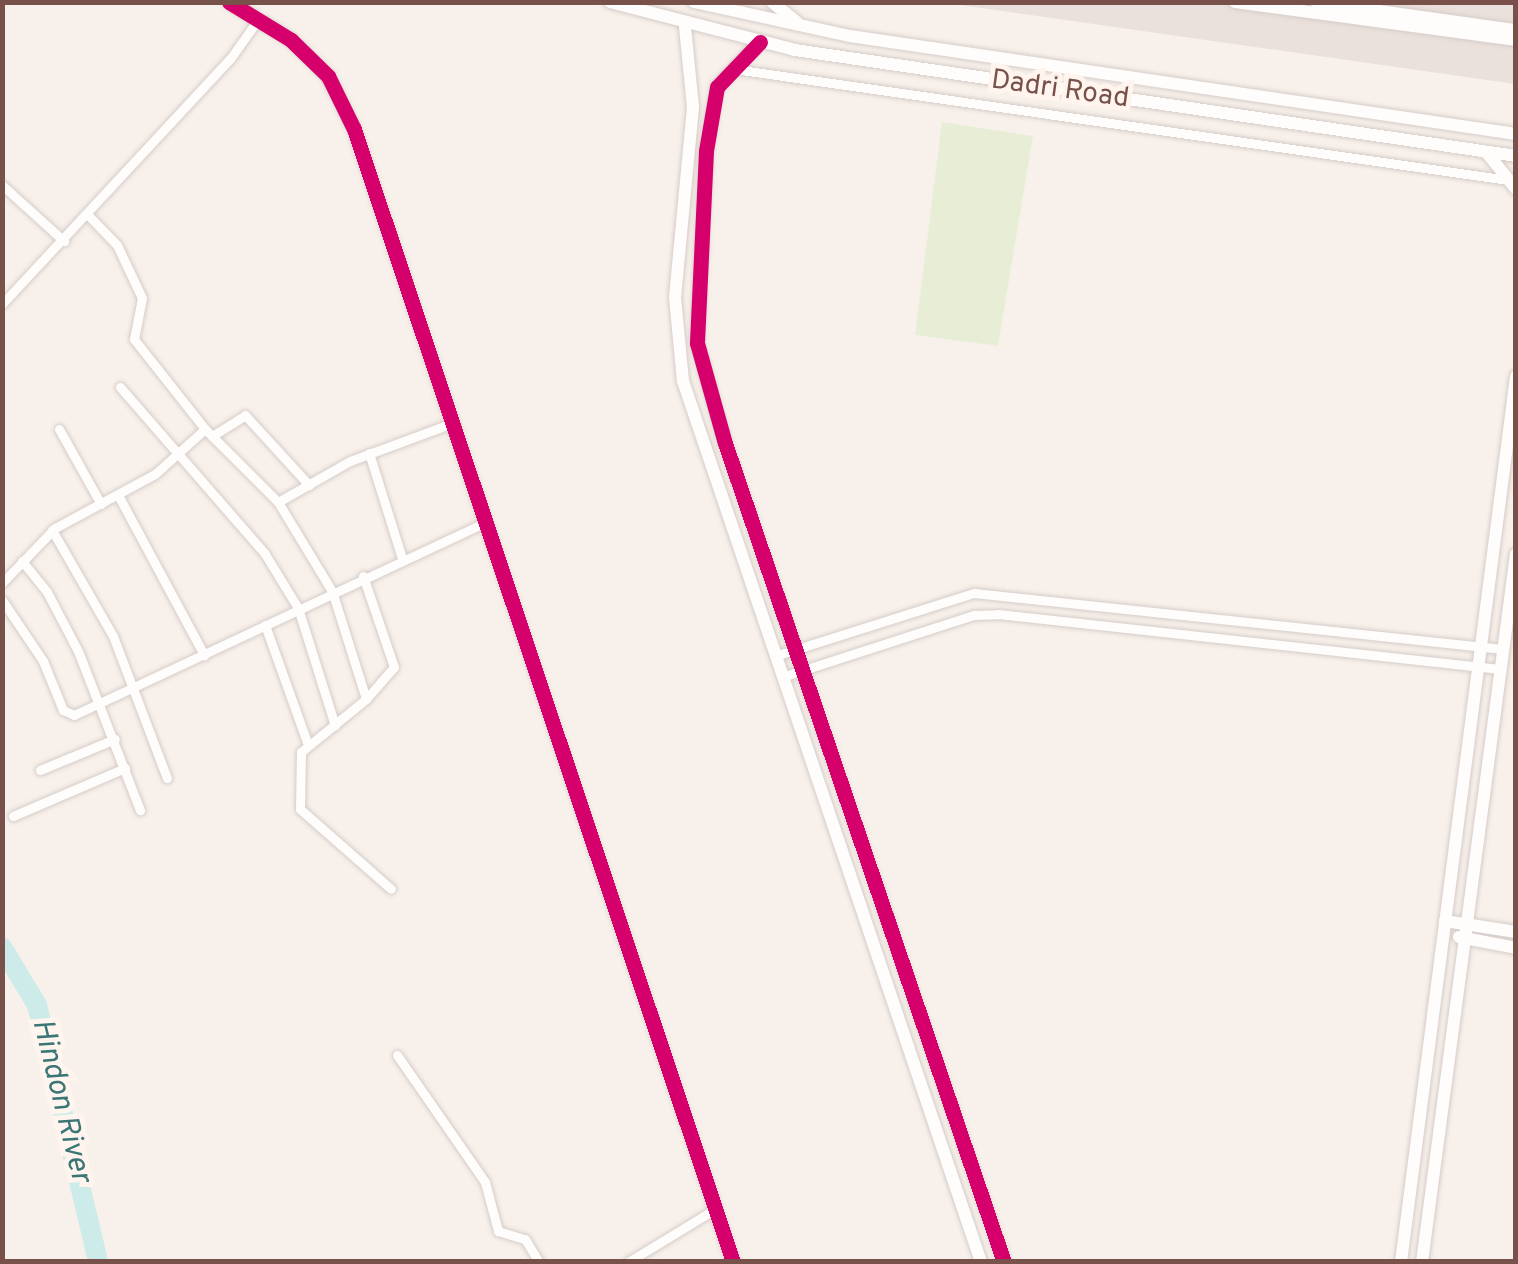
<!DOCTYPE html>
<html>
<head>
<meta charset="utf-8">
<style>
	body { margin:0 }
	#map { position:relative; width:1518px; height:1264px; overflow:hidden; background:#f8f1eb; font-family:Overpass,sans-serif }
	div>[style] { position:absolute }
	.industrial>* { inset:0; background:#ebe1dc }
	.green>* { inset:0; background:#e8eed6 }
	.river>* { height:20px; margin:-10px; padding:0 10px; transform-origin:10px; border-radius:10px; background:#cdebe8 }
	.roads { filter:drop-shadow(0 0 2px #d6ccc8) drop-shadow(0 0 2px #d6ccc8) }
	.street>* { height:9px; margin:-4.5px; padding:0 4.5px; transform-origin:4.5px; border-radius:4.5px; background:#fefdfc }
	.secondary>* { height:12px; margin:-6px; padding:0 6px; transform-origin:6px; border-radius:6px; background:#fefdfc }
	.cycleway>* { height:15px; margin:-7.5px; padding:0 7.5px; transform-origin:7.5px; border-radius:7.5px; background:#d6006c }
	span { translate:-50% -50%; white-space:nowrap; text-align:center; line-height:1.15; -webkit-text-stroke:10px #fff5ee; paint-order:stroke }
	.street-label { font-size:28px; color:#78524a }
	.water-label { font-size:30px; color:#3a7676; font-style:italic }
	.frame { position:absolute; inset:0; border:5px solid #78524a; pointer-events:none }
</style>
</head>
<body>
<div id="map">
	<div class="industrial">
		<i style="clip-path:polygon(946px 3px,1515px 3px,1515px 84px)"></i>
	</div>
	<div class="green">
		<i style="clip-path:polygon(942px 122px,1033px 136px,998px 346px,915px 335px)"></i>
	</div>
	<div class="river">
		<i style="left:2px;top:947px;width:68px;rotate:58.9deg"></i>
		<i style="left:37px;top:1005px;width:264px;rotate:76.6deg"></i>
	</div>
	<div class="roads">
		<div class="street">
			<i style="left:734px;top:69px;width:782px;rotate:8.16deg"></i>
			<i style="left:2px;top:185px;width:84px;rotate:42.1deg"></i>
			<i style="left:2px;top:304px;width:335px;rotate:-47.1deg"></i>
			<i style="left:230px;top:59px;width:47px;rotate:-54.6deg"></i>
			<i style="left:120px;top:387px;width:221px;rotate:49deg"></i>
			<i style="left:265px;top:554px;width:63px;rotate:58.6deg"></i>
			<i style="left:298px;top:608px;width:123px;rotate:72.5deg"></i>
			<i style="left:59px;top:429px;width:86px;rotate:60.8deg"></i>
			<i style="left:205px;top:429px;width:103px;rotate:45deg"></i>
			<i style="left:278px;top:502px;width:83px;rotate:-29.7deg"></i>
			<i style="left:350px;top:461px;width:110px;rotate:-20.3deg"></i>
			<i style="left:212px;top:436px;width:39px;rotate:-32deg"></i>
			<i style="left:245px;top:415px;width:95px;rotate:47.6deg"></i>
			<i style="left:369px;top:453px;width:110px;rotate:72.6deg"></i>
			<i style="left:118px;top:495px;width:182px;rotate:61.7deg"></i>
			<i style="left:278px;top:502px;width:104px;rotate:58.8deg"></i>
			<i style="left:332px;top:591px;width:113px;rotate:72.5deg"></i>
			<i style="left:52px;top:530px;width:122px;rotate:60.1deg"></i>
			<i style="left:113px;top:636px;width:152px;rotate:69.2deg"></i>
			<i style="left:22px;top:561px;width:40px;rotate:51deg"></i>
			<i style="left:47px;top:592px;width:67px;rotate:62.3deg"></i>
			<i style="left:78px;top:651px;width:171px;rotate:68.7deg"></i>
			<i style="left:363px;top:576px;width:96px;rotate:71.2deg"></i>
			<i style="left:394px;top:667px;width:43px;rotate:131.2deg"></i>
			<i style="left:366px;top:699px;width:84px;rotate:140.8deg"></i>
			<i style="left:301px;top:752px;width:57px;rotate:91deg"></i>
			<i style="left:300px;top:809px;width:121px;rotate:41.3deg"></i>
			<i style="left:2px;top:583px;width:76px;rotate:-46.1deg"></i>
			<i style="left:55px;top:528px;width:114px;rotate:-28.4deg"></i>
			<i style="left:155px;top:474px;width:67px;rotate:-42deg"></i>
			<i style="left:205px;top:429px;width:115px;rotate:-128.3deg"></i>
			<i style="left:134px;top:339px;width:42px;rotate:-79deg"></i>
			<i style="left:142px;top:298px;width:59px;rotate:-115.3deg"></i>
			<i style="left:117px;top:245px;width:43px;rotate:-134.1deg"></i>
			<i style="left:2px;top:600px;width:73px;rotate:56.1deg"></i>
			<i style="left:43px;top:661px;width:53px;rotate:67.8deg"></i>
			<i style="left:63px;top:710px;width:12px;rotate:24deg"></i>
			<i style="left:74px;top:715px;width:455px;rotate:-25.1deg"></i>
			<i style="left:265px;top:625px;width:127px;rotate:70.3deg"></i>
			<i style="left:778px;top:655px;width:206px;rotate:-17.6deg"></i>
			<i style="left:974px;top:593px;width:532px;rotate:6.04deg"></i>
			<i style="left:785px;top:676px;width:199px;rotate:-17.9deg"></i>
			<i style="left:974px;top:615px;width:24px;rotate:-2deg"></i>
			<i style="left:998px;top:614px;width:505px;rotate:6.25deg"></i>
			<i style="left:40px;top:770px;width:81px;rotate:-22.5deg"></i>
			<i style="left:13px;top:816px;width:122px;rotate:-23.2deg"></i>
			<i style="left:397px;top:1055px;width:155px;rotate:55.3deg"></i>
			<i style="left:485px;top:1182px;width:51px;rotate:75.1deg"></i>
			<i style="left:498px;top:1231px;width:28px;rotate:17deg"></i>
			<i style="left:525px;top:1239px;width:27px;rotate:59deg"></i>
			<i style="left:628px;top:1262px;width:102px;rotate:-31.3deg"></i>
		</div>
		<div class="secondary">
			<i style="left:229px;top:2px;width:73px;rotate:31.5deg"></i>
			<i style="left:291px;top:40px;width:52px;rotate:44.2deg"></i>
			<i style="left:328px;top:76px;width:59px;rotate:63.9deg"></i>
			<i style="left:354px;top:129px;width:1195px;rotate:71.5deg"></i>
			<i style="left:610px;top:2px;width:191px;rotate:14.5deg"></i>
			<i style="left:795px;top:50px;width:729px;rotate:8.36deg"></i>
			<i style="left:694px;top:2px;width:160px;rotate:12.3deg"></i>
			<i style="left:850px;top:36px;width:673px;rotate:8.37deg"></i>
			<i style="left:772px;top:2px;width:32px;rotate:39deg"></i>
			<i style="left:1235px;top:2px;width:284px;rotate:7.7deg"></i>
			<i style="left:1316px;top:2px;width:202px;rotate:8deg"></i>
			<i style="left:685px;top:27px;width:80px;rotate:84.3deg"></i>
			<i style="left:693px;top:107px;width:191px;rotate:95.4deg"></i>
			<i style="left:675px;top:297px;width:84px;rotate:84.6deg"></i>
			<i style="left:683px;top:381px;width:930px;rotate:71.31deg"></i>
			<i style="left:760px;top:42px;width:62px;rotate:133.7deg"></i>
			<i style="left:717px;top:87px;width:65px;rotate:99.8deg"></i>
			<i style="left:706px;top:151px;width:192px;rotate:92.7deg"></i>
			<i style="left:697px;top:343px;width:104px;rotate:74.4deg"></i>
			<i style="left:725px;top:443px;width:865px;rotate:71.19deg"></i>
			<i style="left:1487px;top:153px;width:46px;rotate:51.1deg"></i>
			<i style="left:1445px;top:921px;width:72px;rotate:8.8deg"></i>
			<i style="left:1459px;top:937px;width:58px;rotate:10.9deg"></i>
			<i style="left:1401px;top:1262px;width:893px;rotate:-82.6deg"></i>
			<i style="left:1422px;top:1262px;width:714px;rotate:-82.44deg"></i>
		</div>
	</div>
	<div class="cycleway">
		<i style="left:229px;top:2px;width:73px;rotate:31.5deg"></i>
		<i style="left:291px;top:40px;width:52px;rotate:44.2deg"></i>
		<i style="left:328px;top:76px;width:59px;rotate:63.9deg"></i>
		<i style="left:354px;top:129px;width:1195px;rotate:71.5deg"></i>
		<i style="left:760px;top:42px;width:62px;rotate:133.7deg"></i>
		<i style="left:717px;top:87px;width:65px;rotate:99.8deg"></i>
		<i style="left:706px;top:151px;width:192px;rotate:92.7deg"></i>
		<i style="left:697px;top:343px;width:104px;rotate:74.4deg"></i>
		<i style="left:725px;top:443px;width:865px;rotate:71.19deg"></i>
	</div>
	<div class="street-label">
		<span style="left:1060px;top:90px;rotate:8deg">Dadri Road</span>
	</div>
	<div class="water-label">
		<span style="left:60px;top:1101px;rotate:76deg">Hindon River</span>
	</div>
	<div class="frame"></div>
</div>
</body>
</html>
